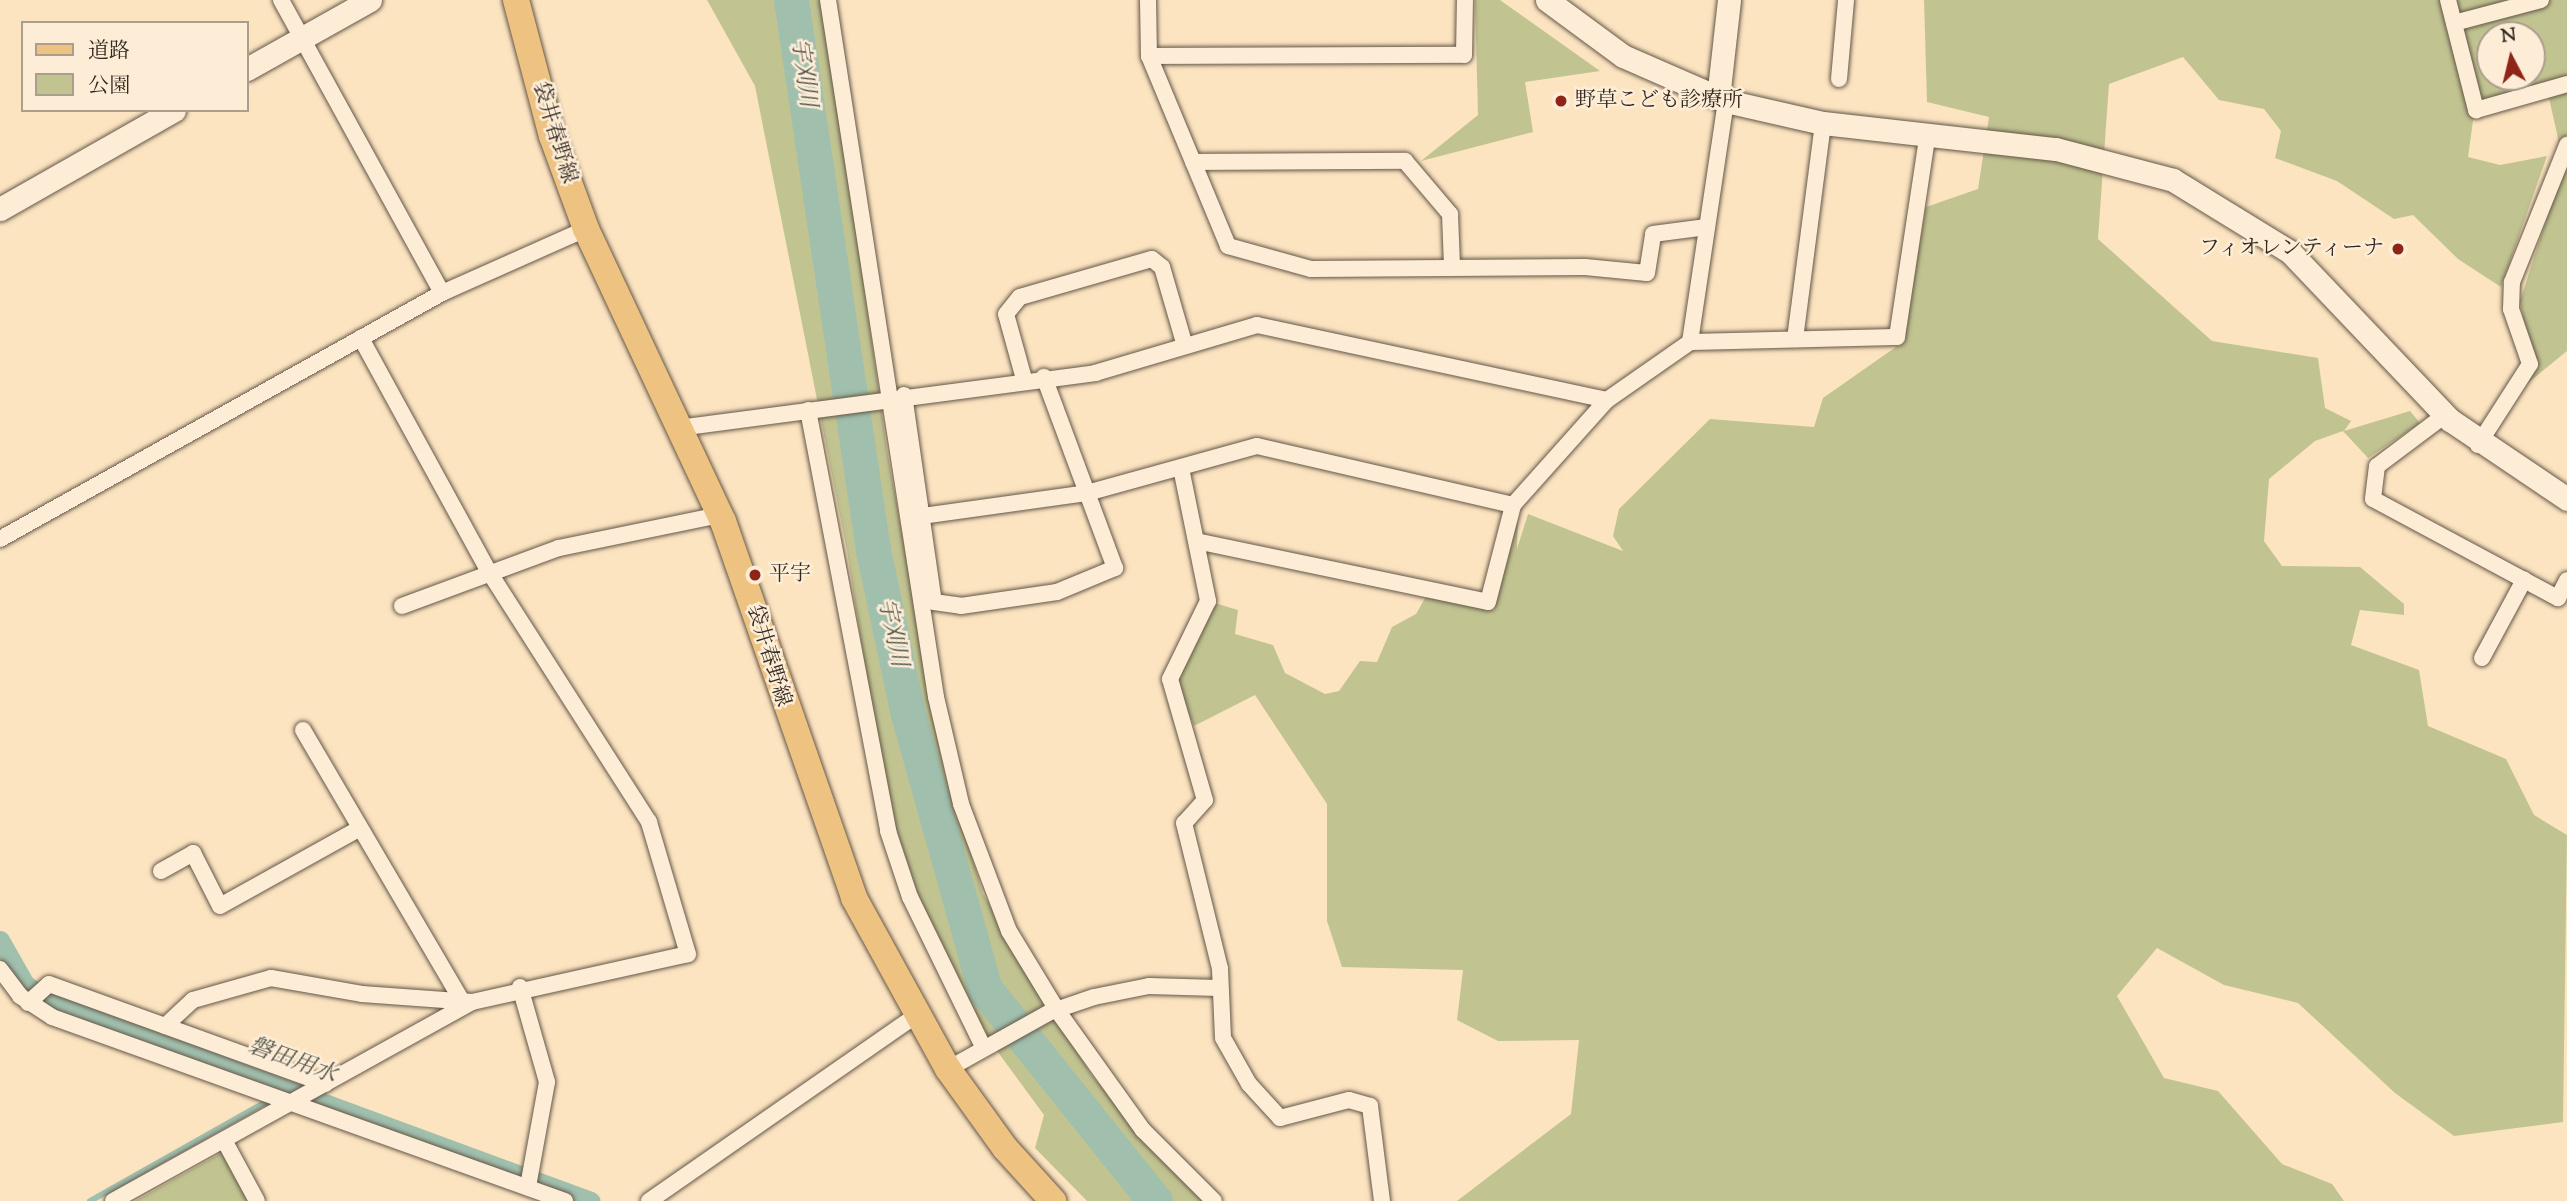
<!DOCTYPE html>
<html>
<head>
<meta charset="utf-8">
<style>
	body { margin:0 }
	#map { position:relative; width:2567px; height:1201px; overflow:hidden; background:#fce4c1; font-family:"Sorts Mill Goudy","Noto Serif JP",serif }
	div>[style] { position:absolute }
	.green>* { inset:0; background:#c1c491 }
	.stream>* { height:6px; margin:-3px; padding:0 3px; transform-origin:3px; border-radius:3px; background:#a0bfad }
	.canal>* { height:19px; margin:-9.5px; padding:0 9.5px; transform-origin:9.5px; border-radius:9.5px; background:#a0bfad }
	.river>* { height:35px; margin:-17.5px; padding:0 17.5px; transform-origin:17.5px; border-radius:17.5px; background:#a0bfad }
	.roads { filter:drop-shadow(0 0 2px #645748) drop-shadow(0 0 2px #645748) }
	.street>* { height:16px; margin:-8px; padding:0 8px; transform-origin:8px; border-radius:8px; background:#fdedd7 }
	.secondary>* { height:23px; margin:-11.5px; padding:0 11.5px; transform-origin:11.5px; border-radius:11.5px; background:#fdedd7 }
	.primary>* { height:26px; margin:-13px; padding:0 13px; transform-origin:13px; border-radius:13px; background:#eec280 }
	.dots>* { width:19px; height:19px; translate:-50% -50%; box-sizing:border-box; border:4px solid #fdedd7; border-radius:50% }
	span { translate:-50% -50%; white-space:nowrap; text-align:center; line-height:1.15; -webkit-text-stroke:5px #fdedd7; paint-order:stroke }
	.poi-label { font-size:21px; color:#31281f }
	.left { translate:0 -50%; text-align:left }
	.right { translate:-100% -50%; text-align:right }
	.street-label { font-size:21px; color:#31281f }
	.water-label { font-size:23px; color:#52554a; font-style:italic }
	.legend { position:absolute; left:21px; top:21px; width:228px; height:91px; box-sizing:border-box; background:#fdedd7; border:2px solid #ab9e8d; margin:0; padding:9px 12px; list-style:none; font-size:21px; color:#31281f }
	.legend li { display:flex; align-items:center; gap:14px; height:35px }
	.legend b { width:35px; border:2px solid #ab9e8d }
	.north { position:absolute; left:2476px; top:21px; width:70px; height:70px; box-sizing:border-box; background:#fdedd7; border:2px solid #ab9e8d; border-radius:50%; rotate:353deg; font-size:19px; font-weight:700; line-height:28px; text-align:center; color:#31281f }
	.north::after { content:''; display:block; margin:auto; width:24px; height:32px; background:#8f2418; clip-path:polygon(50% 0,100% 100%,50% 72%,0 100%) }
</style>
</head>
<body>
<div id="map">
	<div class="green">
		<i style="clip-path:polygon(707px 0,824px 0,887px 450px,941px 752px,983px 894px,1092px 1076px,1206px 1201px,1087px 1201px,1035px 1148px,1044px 1115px,986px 1036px,893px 844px,847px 551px,755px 86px)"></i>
		<i style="clip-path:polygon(1475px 0,1500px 0,1600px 71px,1525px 82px,1533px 132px,1421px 161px,1478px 115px)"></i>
		<i style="clip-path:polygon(evenodd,1924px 0,2567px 0,2567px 351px,2523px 387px,2530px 354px,2520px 301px,2564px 165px,2549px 98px,2561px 93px,2474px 114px,2468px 157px,2500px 165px,2547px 156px,2501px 287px,2458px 259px,2413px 215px,2394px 219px,2337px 181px,2275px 158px,2281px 131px,2264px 109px,2219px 100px,2183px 57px,2109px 84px,2098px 239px,2212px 341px,2318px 358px,2325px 408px,2351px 421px,2344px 431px,2410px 411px,2420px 423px,2368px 458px,2343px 431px,2315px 441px,2269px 479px,2264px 541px,2282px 566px,2360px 567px,2404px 604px,2404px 615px,2360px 610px,2351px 645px,2419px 670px,2428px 726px,2506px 759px,2534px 815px,2567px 835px,2563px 1122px,2454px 1136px,2395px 1093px,2298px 1003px,2224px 985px,2157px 948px,2117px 996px,2164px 1078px,2218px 1091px,2282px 1164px,2332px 1184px,2344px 1201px,1457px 1201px,1571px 1114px,1579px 1040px,1498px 1041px,1457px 1020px,1463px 970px,1342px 967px,1327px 921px,1327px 804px,1255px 695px,1194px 726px,1173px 674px,1208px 601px,1238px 610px,1235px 634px,1273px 645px,1285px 673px,1325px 694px,1339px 691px,1360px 661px,1377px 662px,1392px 627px,1416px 614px,1428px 593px,1494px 610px,1513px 527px,1518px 521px,1517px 549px,1528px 514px,1623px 551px,1613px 536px,1619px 509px,1710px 419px,1814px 427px,1823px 398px,1903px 342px,1926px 207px,1978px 189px,1989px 117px,1927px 102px,1924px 0,2490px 35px,2532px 35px,2532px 77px,2490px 77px,2490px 35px)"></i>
		<i style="clip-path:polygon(223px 1152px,251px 1201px,135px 1201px)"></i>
	</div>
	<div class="stream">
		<i style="left:90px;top:1201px;width:228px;rotate:-29.4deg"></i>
	</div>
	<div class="canal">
		<i style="left:0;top:940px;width:51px;rotate:60.4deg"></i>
		<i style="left:25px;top:984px;width:31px;rotate:36deg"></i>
		<i style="left:50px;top:1002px;width:576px;rotate:20.2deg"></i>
	</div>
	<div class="river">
		<i style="left:791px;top:0;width:556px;rotate:81.52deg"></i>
		<i style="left:873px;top:550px;width:168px;rotate:78deg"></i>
		<i style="left:908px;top:714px;width:286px;rotate:74.4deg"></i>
		<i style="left:985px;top:989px;width:272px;rotate:51.3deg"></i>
	</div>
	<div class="roads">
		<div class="street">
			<i style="left:281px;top:0;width:334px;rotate:61.2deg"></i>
			<i style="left:828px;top:0;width:705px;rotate:81.19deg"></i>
			<i style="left:936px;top:697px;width:110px;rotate:76.8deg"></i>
			<i style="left:961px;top:804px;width:136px;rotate:69.3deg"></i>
			<i style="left:1009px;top:931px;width:92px;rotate:58.7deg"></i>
			<i style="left:1057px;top:1010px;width:148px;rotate:54.4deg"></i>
			<i style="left:1143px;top:1130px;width:100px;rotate:45deg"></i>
			<i style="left:1148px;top:0;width:56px;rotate:89deg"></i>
			<i style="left:1149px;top:56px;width:206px;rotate:67.4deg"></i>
			<i style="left:1228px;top:246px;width:86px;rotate:15.5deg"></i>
			<i style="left:1311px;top:269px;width:274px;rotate:-0.4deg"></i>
			<i style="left:1585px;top:267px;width:62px;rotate:5.5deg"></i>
			<i style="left:1647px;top:273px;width:39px;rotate:-81deg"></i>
			<i style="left:1653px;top:234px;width:54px;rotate:-7.4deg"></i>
			<i style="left:2448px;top:0;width:114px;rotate:75.7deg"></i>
			<i style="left:2476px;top:110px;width:95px;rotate:-15.9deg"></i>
			<i style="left:2454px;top:23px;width:90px;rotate:-14.8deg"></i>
			<i style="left:1149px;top:56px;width:315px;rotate:-0.2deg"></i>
			<i style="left:1464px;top:55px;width:55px;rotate:-89deg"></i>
			<i style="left:1839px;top:79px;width:79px;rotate:-84.9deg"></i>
			<i style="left:1193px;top:162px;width:212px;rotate:-0.3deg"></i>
			<i style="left:1405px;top:161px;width:70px;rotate:49.7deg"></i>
			<i style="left:1450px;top:214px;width:53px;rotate:87.8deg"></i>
			<i style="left:1795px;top:339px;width:218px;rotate:-82.6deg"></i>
			<i style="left:1690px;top:342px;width:244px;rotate:-81.5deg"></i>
			<i style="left:1024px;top:379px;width:67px;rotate:-105.5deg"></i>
			<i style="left:1006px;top:314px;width:22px;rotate:-51deg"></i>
			<i style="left:1020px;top:297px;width:137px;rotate:-16.1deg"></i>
			<i style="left:1152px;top:259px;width:13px;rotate:39deg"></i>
			<i style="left:1162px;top:267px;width:82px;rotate:73.8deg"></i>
			<i style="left:904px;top:395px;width:209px;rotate:81.8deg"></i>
			<i style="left:934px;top:602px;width:27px;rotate:8deg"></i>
			<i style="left:961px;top:606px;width:97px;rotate:-8.3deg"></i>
			<i style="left:1057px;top:592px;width:63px;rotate:-22.5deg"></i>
			<i style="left:1115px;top:568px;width:204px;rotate:-110.4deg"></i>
			<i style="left:808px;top:410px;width:429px;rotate:79.2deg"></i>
			<i style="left:888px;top:831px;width:70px;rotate:71.6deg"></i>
			<i style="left:910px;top:897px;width:167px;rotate:64deg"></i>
			<i style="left:2445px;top:415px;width:85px;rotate:143.1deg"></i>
			<i style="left:2377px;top:466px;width:33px;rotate:97deg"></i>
			<i style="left:2373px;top:499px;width:210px;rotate:28.2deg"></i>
			<i style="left:2558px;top:598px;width:20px;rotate:-63deg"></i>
			<i style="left:679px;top:428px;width:420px;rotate:-7.5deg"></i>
			<i style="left:1095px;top:373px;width:169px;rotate:-16.5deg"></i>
			<i style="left:1257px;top:325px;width:358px;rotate:12.1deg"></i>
			<i style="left:2478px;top:445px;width:96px;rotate:-57.3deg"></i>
			<i style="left:2530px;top:364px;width:58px;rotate:-109.1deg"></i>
			<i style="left:2511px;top:309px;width:27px;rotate:-88deg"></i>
			<i style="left:2512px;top:282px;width:148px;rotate:-68.1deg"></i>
			<i style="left:1181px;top:468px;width:136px;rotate:78.5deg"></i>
			<i style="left:1208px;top:601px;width:87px;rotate:116deg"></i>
			<i style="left:1170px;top:679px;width:126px;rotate:73.9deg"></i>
			<i style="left:1205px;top:800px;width:31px;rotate:132deg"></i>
			<i style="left:1184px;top:823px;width:150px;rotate:76.1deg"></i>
			<i style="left:1220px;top:969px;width:69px;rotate:87.5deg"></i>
			<i style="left:1223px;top:1038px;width:53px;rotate:60.5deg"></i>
			<i style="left:1249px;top:1084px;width:46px;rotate:47.6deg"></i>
			<i style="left:1280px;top:1118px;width:71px;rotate:-14.6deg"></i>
			<i style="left:1349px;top:1100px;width:22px;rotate:16deg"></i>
			<i style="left:1370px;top:1106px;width:96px;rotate:82.8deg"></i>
			<i style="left:922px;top:516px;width:167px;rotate:-7.9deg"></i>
			<i style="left:1087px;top:493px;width:176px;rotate:-15.5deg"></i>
			<i style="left:1257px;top:446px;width:263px;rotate:13deg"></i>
			<i style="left:0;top:539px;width:506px;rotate:-29.1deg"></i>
			<i style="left:442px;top:293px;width:158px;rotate:-24deg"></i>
			<i style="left:1196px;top:541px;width:298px;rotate:11.8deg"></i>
			<i style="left:1488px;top:602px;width:100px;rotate:-75.5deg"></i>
			<i style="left:1513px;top:505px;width:141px;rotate:-48.2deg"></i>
			<i style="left:1607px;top:400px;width:101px;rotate:-34.9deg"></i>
			<i style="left:1690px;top:342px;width:207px;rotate:-1.4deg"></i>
			<i style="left:1897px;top:337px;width:206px;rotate:-81.4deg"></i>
			<i style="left:402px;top:606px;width:167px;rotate:-20.3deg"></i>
			<i style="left:559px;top:548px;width:164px;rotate:-11.6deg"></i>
			<i style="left:2482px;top:658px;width:89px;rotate:-61.7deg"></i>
			<i style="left:303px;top:730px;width:314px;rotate:59.6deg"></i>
			<i style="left:161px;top:871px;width:37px;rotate:-29deg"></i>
			<i style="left:193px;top:853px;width:59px;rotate:63deg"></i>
			<i style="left:220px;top:906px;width:160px;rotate:-29.1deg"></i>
			<i style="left:0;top:969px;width:34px;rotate:53deg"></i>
			<i style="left:20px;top:996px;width:38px;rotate:33deg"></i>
			<i style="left:52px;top:1017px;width:545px;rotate:19.73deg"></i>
			<i style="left:520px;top:987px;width:99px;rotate:74.1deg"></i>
			<i style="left:547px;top:1082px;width:107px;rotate:100.3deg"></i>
			<i style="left:28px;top:1003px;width:28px;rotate:-42deg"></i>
			<i style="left:49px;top:984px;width:294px;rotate:19.9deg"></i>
			<i style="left:165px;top:1026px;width:38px;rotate:-43deg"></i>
			<i style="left:193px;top:1000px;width:81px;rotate:-15.8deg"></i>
			<i style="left:271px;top:978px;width:92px;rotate:10deg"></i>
			<i style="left:362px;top:994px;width:110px;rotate:4.2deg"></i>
			<i style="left:948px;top:1069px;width:117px;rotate:-29.2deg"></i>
			<i style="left:1050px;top:1012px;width:46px;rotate:-18.8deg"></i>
			<i style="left:1094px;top:997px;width:56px;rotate:-11.3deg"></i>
			<i style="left:1149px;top:986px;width:69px;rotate:1.7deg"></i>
			<i style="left:224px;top:1140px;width:69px;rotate:61.6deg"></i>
			<i style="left:113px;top:1201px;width:410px;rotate:-29deg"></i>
			<i style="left:472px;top:1002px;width:221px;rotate:-12.5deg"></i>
			<i style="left:688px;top:954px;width:138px;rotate:-106.5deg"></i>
			<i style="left:649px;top:822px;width:297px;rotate:-122.6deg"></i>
			<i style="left:489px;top:572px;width:267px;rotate:-118.7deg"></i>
			<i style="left:649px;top:1201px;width:324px;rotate:-34.8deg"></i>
		</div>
		<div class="secondary">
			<i style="left:1547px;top:0;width:94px;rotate:36.4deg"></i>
			<i style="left:1623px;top:56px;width:112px;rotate:23.6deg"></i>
			<i style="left:1726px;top:101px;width:99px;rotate:12.8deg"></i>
			<i style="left:1823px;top:123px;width:234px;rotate:6.4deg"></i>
			<i style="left:2056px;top:149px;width:121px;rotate:14.8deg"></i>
			<i style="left:2173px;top:180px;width:137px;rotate:31.6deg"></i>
			<i style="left:2290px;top:252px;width:232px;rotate:46.4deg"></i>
			<i style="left:2450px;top:420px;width:141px;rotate:34deg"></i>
			<i style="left:247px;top:69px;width:141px;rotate:-29.3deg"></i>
			<i style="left:1718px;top:98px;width:99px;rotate:-83.6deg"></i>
			<i style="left:0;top:209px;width:200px;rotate:-29.6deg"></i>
		</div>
		<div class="primary">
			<i style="left:516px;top:0;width:141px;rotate:75.2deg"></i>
			<i style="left:552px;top:136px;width:99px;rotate:69.9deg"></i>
			<i style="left:586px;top:229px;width:323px;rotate:64.9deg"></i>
			<i style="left:723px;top:521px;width:399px;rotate:70.8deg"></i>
			<i style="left:854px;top:898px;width:195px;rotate:61.2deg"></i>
			<i style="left:948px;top:1069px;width:97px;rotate:54.2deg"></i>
			<i style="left:1005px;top:1148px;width:72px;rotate:47.8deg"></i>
		</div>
	</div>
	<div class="dots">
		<i style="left:1561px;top:101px;background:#8f2418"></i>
		<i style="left:2398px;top:249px;background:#8f2418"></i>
		<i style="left:755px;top:575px;background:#8f2418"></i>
	</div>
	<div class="poi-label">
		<span class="left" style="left:1575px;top:101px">野草こども診療所</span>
		<span class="right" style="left:2384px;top:249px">フィオレンティーナ</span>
		<span class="left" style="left:769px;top:575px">平宇</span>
	</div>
	<div class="street-label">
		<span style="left:554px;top:133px;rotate:73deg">袋井春野線</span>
		<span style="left:768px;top:656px;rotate:73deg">袋井春野線</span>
	</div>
	<div class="water-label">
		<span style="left:802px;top:73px;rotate:82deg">宇刈川</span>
		<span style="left:891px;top:633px;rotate:78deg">宇刈川</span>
		<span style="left:292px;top:1062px;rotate:20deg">磐田用水</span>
	</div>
	<ul class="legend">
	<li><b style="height:9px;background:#eec280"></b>道路</li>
	<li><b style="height:19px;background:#c1c491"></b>公園</li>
	</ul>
	<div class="north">N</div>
</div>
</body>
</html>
